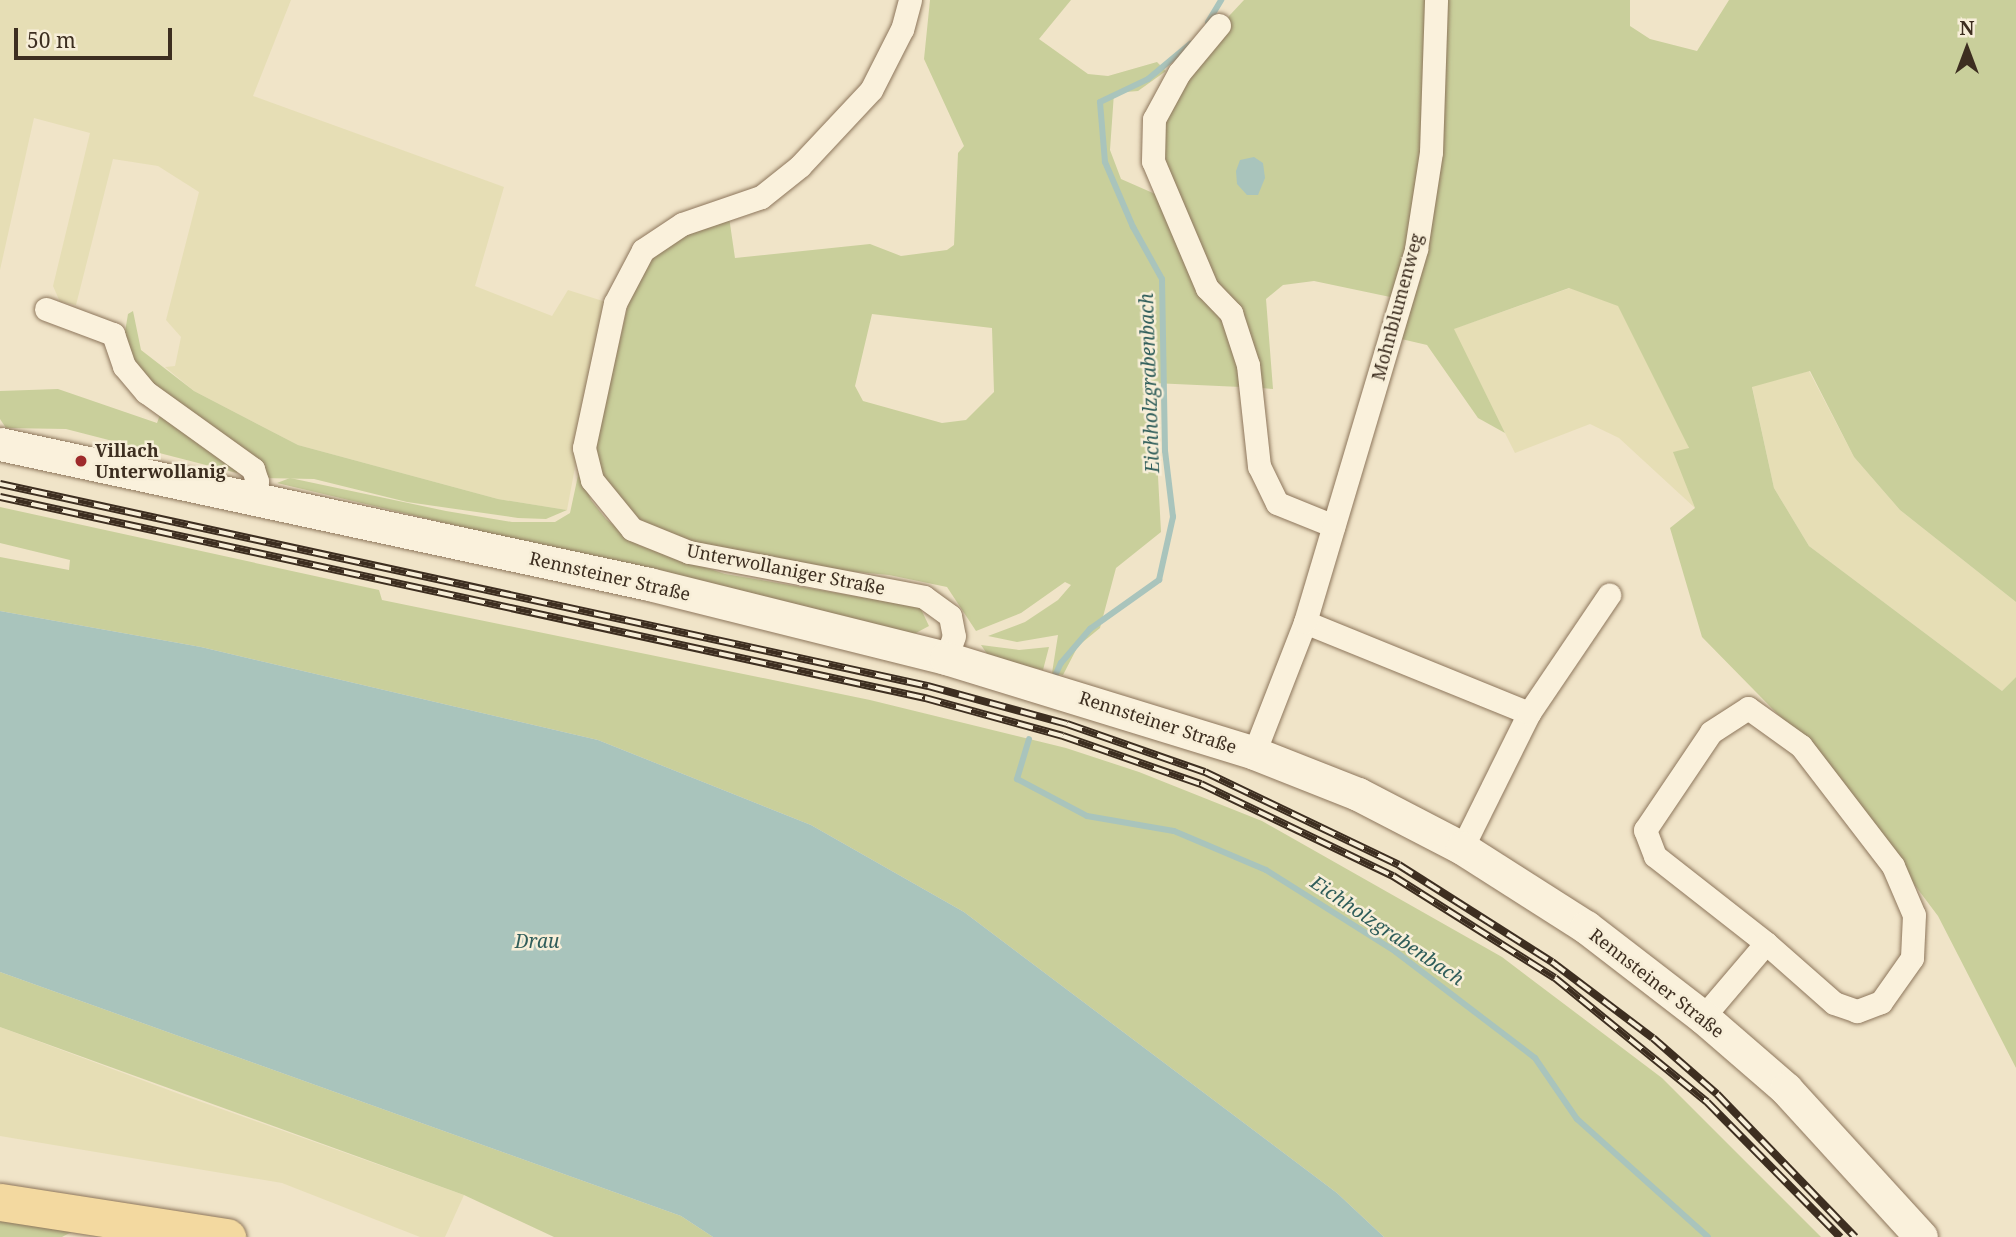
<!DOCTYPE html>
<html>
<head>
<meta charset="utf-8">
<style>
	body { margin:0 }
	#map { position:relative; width:2016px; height:1237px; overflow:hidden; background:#f0e4c8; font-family:"Noto Serif",serif }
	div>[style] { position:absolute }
	.farmland>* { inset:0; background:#e6deb5 }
	.green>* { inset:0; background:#c9cf9b }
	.water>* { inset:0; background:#a9c4bc }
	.stream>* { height:6px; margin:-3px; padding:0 3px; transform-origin:3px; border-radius:3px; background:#a9c4bc }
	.roads { filter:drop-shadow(0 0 2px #8d765c) drop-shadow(0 0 2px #8d765c) }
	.minor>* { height:23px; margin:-11.5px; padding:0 11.5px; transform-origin:11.5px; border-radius:11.5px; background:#faf1dc }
	.secondary>* { height:33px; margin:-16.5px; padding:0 16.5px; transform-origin:16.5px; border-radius:16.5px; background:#faf1dc }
	.primary>* { height:37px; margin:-18.5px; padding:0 18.5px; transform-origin:18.5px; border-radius:18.5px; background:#f3d9a0 }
	.rail>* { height:8px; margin-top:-4px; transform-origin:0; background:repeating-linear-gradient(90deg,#f7eed8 0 16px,#3d2e20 0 32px); box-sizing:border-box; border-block:2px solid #3d2e20 }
	.dots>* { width:19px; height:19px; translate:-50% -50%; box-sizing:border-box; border:4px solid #f7eed8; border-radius:50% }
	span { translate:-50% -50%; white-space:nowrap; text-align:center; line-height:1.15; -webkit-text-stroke:5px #f7eed8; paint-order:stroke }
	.street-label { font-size:18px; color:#3d2e20 }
	.poi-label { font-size:18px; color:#3d2e20; font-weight:700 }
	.left { translate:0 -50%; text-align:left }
	.water-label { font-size:19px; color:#2f5d5a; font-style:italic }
	.north { position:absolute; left:1932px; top:14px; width:70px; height:70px; -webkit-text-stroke:5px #f7eed8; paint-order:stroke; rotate:0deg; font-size:19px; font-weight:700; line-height:28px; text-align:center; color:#3d2e20 }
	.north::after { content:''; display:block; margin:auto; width:24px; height:32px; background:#3d2e20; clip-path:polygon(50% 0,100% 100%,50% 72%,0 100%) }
	.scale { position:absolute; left:14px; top:28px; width:158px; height:32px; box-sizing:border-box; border:4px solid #3d2e20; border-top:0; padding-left:9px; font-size:21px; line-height:24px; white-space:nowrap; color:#3d2e20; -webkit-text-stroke:5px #f7eed8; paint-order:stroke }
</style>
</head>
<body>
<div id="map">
	<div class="farmland">
		<i style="clip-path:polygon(0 0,291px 0,253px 96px,504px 187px,475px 286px,552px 316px,568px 290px,606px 302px,567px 510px,498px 499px,298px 445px,194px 391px,165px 367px,175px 366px,181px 337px,166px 320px,199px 192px,158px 166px,113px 159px,76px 305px,60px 302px,53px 286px,90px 133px,34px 118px,0 270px)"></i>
		<i style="clip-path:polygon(1570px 288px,1618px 305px,1682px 427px,1689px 449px,1674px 452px,1695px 508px,1619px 438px,1590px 424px,1515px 453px,1453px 329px)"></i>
		<i style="clip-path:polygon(1809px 371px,1854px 457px,1900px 510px,2016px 602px,2016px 677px,2002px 691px,1809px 546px,1774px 488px,1752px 386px)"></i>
		<i style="clip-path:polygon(0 1027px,182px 1095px,464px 1195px,445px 1237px,420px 1237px,282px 1183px,0 1136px)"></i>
	</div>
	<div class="green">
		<i style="clip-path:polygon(evenodd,930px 0,1071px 0,1039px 39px,1088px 74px,1108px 76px,1157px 62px,1166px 71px,1138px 91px,1114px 93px,1110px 150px,1121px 179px,1162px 197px,1234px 336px,1241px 387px,1153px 383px,1161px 532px,1116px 568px,1100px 628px,1078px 646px,1063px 675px,1052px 673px,1058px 635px,1017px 642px,988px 636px,1025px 622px,1058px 600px,1071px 585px,1065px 582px,1021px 613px,976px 631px,947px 587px,889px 575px,769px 564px,655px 530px,621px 509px,602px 483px,594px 451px,630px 296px,652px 257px,677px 237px,729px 217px,735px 258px,870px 244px,901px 256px,947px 250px,954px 245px,958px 153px,964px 146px,924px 59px,930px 0,872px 314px,992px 328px,994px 392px,966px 420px,942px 423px,863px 401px,855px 386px,872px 314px)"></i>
		<i style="clip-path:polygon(1244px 0,1430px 0,1420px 192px,1395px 298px,1314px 281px,1283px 285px,1266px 299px,1273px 389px,1252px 387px,1168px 173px,1161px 130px,1170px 94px,1223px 34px,1229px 16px)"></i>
		<i style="clip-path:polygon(1441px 0,1630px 0,1630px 26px,1650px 39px,1697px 51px,1729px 0,2016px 0,2016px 602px,1900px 510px,1854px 457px,1810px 371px,1752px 387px,1774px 488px,1809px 546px,2002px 691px,2016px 677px,2016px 1068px,1938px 916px,1814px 751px,1702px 637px,1670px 528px,1695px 508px,1673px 452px,1689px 448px,1618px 306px,1569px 288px,1454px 329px,1505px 433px,1478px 418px,1427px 345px,1397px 338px)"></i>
		<i style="clip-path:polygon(133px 311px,141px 350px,194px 391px,298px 445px,498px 499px,567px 510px,546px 519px,518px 518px,407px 502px,314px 479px,262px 478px,133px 371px,124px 338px,128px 314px)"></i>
		<i style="clip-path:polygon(58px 389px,157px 423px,161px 412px,238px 468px,237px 473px,66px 429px,6px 428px,0 419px,0 391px)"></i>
		<i style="clip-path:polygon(579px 471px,591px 500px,606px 519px,639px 545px,725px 574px,920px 607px,929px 626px,914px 634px,277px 483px,290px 478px,446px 511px,512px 522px,555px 522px,570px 513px)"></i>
		<i style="clip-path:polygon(0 507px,379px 590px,382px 600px,870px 700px,1066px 748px,1139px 772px,1262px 821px,1502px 957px,1662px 1078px,1821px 1237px,1384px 1237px,1337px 1193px,964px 912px,811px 825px,598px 740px,201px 647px,0 611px,0 557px,69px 570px,70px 560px,0 543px)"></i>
		<i style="clip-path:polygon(981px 645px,1019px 650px,1049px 647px,1043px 670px,990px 658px)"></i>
		<i style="clip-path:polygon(0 972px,681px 1216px,713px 1237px,554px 1237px,464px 1195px,0 1027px)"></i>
		<i style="clip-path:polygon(0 1211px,79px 1228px,62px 1237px,0 1237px)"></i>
	</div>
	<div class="water">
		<i style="clip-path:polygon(1254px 157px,1263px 163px,1265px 178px,1258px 195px,1247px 195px,1237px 184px,1236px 171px,1240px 160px)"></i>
		<i style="clip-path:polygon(0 611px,201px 647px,598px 740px,811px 825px,964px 912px,1337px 1193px,1384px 1237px,713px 1237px,681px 1216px,0 972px)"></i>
	</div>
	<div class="stream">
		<i style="left:1208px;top:22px;width:26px;rotate:-59deg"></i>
		<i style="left:1052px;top:682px;width:21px;rotate:-65deg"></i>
		<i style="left:1061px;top:663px;width:45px;rotate:-49.5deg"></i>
		<i style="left:1090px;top:629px;width:85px;rotate:-35.4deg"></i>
		<i style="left:1159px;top:580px;width:65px;rotate:-77.5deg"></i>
		<i style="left:1173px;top:517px;width:66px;rotate:-96.9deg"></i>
		<i style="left:1165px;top:451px;width:172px;rotate:-91deg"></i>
		<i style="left:1162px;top:279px;width:60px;rotate:-119.1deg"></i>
		<i style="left:1133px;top:227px;width:71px;rotate:-113.3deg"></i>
		<i style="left:1105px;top:162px;width:60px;rotate:-94.8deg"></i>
		<i style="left:1100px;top:102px;width:53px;rotate:-25.6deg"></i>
		<i style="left:1148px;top:79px;width:55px;rotate:-39.8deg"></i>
		<i style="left:1029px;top:739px;width:42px;rotate:106.7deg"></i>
		<i style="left:1017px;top:779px;width:79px;rotate:27.9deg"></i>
		<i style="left:1087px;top:816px;width:88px;rotate:9.8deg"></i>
		<i style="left:1174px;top:831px;width:100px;rotate:23deg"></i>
		<i style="left:1266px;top:870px;width:154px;rotate:32.2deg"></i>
		<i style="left:1396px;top:952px;width:175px;rotate:37.3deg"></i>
		<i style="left:1535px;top:1058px;width:74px;rotate:55.5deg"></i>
		<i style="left:1577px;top:1119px;width:176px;rotate:42deg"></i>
	</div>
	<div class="roads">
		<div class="minor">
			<i style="left:910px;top:0;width:30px;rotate:105deg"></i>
			<i style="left:902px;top:29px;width:68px;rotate:116.9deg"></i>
			<i style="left:871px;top:90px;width:104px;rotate:133.1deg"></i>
			<i style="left:800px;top:166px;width:50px;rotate:141.5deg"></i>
			<i style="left:761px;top:197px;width:83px;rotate:161.1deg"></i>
			<i style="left:682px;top:224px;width:47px;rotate:146.3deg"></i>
			<i style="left:643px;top:250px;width:60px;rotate:117.8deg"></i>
			<i style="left:615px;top:303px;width:148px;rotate:102.1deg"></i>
			<i style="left:584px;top:448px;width:33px;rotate:76deg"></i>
			<i style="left:592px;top:480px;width:63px;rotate:50.8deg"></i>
			<i style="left:632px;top:529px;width:61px;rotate:22deg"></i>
			<i style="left:689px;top:552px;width:239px;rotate:10.8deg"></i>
			<i style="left:924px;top:597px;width:32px;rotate:36deg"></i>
			<i style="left:950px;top:616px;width:20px;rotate:79deg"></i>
			<i style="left:954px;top:636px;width:23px;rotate:110deg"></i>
			<i style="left:1219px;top:25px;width:62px;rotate:129.8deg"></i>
			<i style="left:1179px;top:73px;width:52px;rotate:118.5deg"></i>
			<i style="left:1154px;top:119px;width:42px;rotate:91.4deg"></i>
			<i style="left:1153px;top:161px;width:138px;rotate:67deg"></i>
			<i style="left:1207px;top:288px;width:35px;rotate:46deg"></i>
			<i style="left:1231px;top:313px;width:55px;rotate:71.9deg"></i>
			<i style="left:1248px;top:365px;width:102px;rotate:83.8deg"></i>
			<i style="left:1259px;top:466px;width:41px;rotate:64.1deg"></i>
			<i style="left:1277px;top:503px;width:61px;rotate:22deg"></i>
			<i style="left:46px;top:309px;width:72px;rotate:20.5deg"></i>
			<i style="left:113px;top:334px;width:34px;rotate:71deg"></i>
			<i style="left:124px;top:366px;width:34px;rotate:50deg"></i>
			<i style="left:146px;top:392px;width:132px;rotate:35.7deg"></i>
			<i style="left:253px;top:469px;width:13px;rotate:72deg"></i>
			<i style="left:257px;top:481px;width:16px;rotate:108deg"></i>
			<i style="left:1305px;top:622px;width:242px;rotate:22.1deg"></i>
			<i style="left:1529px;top:713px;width:151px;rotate:116.4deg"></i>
			<i style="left:1529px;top:713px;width:143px;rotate:-55.9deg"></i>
			<i style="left:1254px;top:753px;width:141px;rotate:-68.7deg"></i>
			<i style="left:1305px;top:622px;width:389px;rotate:-73.4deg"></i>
			<i style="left:1416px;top:249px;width:98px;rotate:-81.2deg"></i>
			<i style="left:1431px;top:152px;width:152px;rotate:-88.1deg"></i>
			<i style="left:1703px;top:1017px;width:97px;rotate:-49.6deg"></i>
			<i style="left:1766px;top:943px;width:141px;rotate:-141.9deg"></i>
			<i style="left:1655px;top:856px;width:28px;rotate:-111deg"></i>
			<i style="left:1645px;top:830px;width:118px;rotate:-56deg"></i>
			<i style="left:1711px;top:732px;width:44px;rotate:-33deg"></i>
			<i style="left:1748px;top:708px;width:65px;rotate:35.6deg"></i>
			<i style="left:1801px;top:746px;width:151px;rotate:52.5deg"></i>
			<i style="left:1893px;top:866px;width:53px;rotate:66.8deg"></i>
			<i style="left:1914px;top:915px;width:43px;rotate:92.7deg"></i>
			<i style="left:1912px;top:958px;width:54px;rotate:125.2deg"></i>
			<i style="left:1881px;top:1002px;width:26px;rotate:159deg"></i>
			<i style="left:1857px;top:1011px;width:24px;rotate:-161deg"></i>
			<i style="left:1834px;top:1003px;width:91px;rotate:-138.6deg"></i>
		</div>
		<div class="secondary">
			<i style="left:0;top:444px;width:664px;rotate:12.17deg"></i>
			<i style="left:649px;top:584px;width:306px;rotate:14deg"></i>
			<i style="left:946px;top:658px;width:322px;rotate:17.1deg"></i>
			<i style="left:1254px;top:753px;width:112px;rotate:21.5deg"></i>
			<i style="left:1358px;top:794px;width:117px;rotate:27.4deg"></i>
			<i style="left:1462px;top:848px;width:147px;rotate:32.5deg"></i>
			<i style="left:1586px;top:927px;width:148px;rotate:37.6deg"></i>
			<i style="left:1703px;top:1017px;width:110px;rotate:40.9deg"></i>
			<i style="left:1786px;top:1089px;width:200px;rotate:47.6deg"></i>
		</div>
		<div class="primary">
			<i style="left:0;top:1202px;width:230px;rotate:8.8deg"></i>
		</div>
	</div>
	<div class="rail">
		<i style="left:0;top:484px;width:950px;rotate:12.28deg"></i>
		<i style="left:928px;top:686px;width:144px;rotate:15.3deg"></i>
		<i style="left:1067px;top:724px;width:146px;rotate:19.2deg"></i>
		<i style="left:1205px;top:772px;width:215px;rotate:25.6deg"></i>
		<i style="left:1399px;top:865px;width:181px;rotate:32.4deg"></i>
		<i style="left:1552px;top:962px;width:126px;rotate:37deg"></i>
		<i style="left:1653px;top:1038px;width:85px;rotate:41.2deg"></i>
		<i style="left:1717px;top:1094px;width:199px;rotate:46deg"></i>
		<i style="left:0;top:497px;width:947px;rotate:12.26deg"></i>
		<i style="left:925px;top:698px;width:143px;rotate:15.4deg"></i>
		<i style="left:1063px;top:736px;width:146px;rotate:19.2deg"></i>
		<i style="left:1201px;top:784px;width:213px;rotate:25.6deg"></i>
		<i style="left:1393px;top:876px;width:191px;rotate:32.2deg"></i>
		<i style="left:1555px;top:978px;width:196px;rotate:39.2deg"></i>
		<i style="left:1707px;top:1102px;width:190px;rotate:45.4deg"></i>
	</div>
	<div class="dots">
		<i style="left:81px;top:461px;background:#9e2a2b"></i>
	</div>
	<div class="street-label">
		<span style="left:1397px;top:307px;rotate:-75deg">Mohnblumenweg</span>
		<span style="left:786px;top:569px;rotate:11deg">Unterwollaniger Straße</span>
		<span style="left:610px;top:576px;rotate:13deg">Rennsteiner Straße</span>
		<span style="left:1158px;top:722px;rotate:18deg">Rennsteiner Straße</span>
		<span style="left:1657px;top:983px;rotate:38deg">Rennsteiner Straße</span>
	</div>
	<div class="poi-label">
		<span class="left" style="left:95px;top:461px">Villach<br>Unterwollanig</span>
	</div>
	<div class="water-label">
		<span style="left:1150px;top:383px;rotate:-92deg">Eichholzgrabenbach</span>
		<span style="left:1387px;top:931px;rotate:34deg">Eichholzgrabenbach</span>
		<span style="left:537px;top:942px">Drau</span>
	</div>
	<div class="north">N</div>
	<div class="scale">50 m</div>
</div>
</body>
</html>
